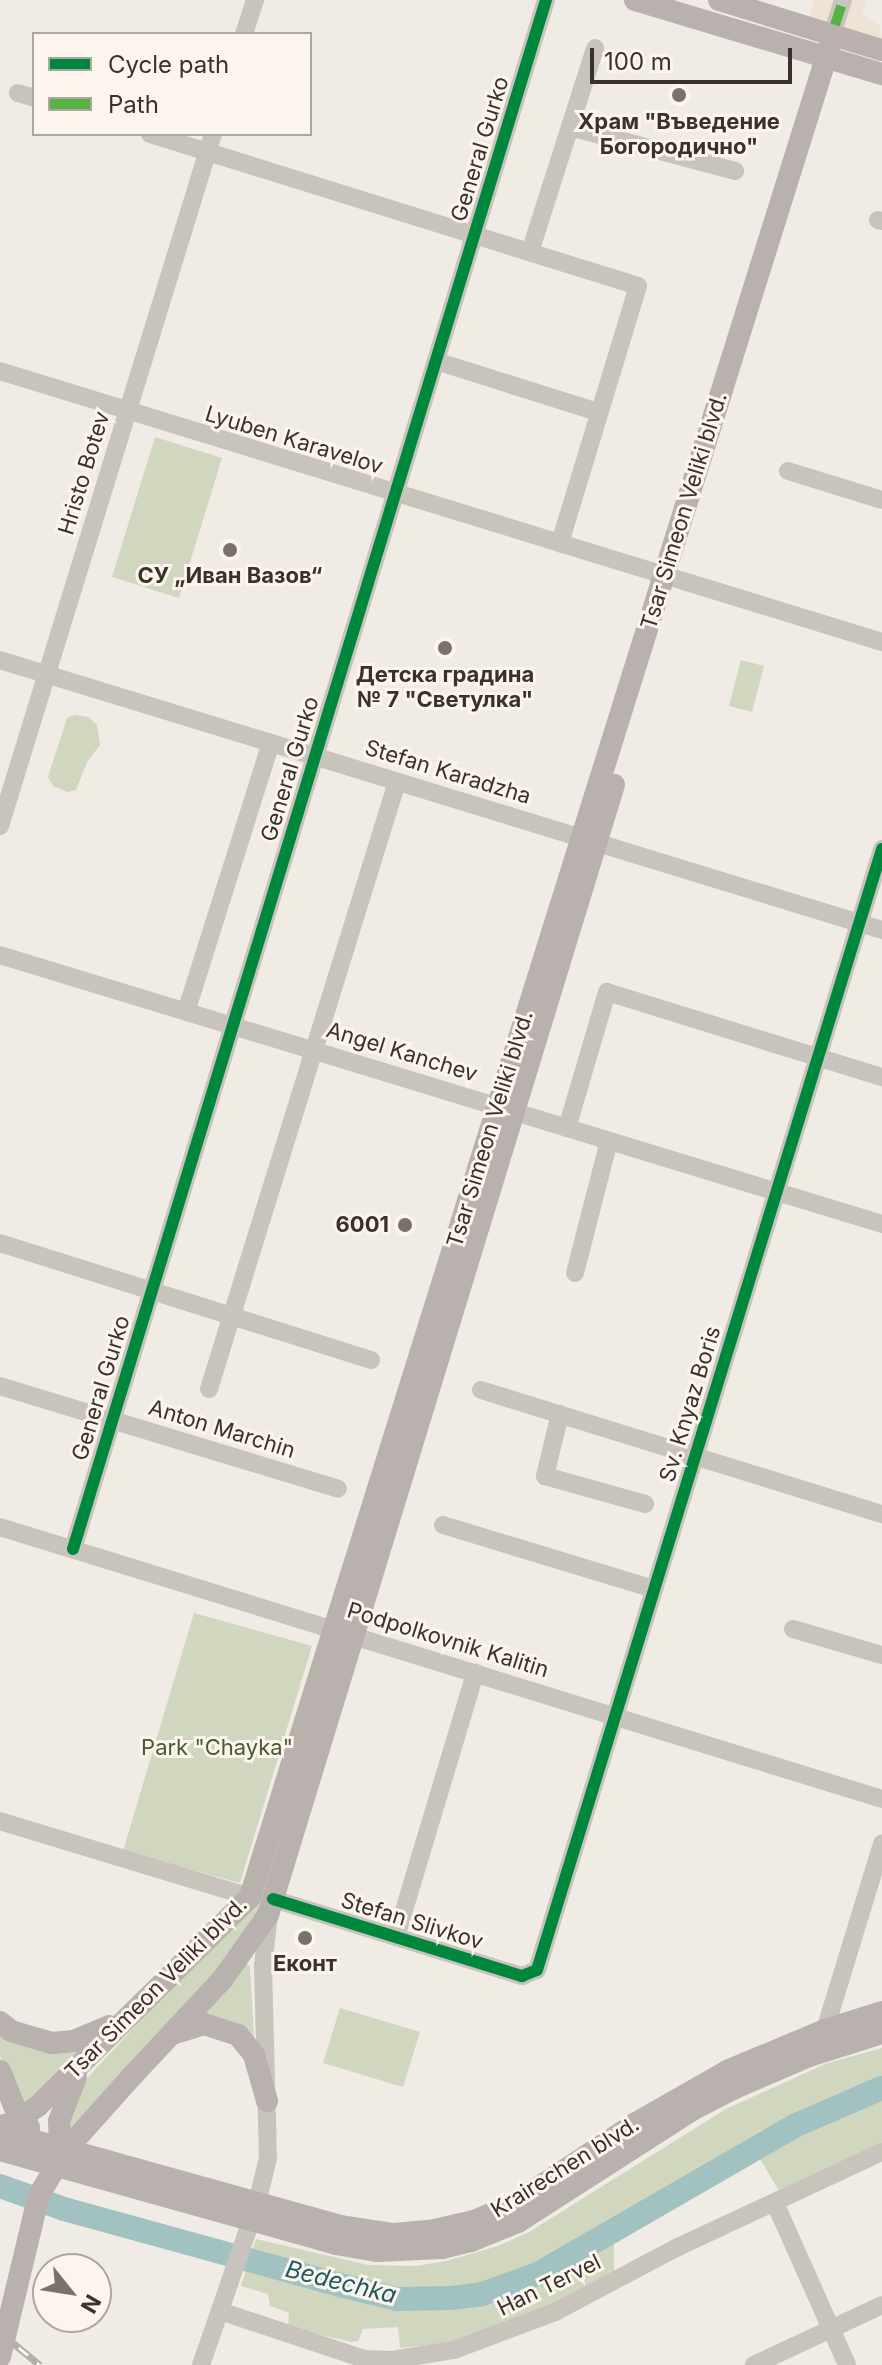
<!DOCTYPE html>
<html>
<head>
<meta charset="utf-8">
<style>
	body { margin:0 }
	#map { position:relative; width:882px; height:2365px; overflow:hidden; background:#f0ebe5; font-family:Inter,sans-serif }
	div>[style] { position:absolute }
	.green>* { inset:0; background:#d1d6bf }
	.plaza>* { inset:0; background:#eee3d5 }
	.river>* { height:24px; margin:-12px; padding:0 12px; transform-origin:12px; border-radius:12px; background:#a1c2c1 }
	.minor>* { height:18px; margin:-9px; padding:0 9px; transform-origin:9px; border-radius:9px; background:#c9c3be }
	.major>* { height:22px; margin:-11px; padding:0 11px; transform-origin:11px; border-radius:11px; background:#b8b1ad }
	.rail>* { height:7px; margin-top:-3.5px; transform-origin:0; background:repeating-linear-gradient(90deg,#fbf5ee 0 12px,#b1aca8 0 24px); box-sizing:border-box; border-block:2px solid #b1aca8 }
	.major-bridge>* { height:22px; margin:-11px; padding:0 11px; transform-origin:11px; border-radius:11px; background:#b8b1ad }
	.quiet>* { height:10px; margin-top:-5px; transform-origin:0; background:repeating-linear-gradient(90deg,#57b246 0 20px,transparent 0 30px) }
	.cycleway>* { height:12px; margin:-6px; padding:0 6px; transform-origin:6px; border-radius:6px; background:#00873e }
	.dots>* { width:22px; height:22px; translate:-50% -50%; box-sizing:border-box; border:4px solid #fbf5ee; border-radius:50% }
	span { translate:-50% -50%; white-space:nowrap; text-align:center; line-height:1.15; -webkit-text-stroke:6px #fbf5ee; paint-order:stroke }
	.poi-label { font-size:22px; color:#3b302b; font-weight:700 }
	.right { translate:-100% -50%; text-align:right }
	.street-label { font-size:22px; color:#3b302b }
	.park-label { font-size:22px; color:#4a5a2e }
	.water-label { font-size:24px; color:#1f5a5e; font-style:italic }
	.legend { position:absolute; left:32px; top:32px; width:280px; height:104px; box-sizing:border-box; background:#fbf5ee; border:2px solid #aea6a0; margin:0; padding:10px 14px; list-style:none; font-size:24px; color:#3b302b }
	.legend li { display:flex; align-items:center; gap:16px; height:40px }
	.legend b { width:40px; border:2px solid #aea6a0 }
	.north { position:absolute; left:32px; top:2253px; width:80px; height:80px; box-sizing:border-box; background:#fbf5ee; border:2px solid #aea6a0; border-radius:50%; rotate:120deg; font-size:22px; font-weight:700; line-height:32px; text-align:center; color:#3b302b }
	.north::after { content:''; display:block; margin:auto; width:28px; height:36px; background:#7a716c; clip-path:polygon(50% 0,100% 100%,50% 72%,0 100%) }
	.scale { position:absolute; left:590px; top:48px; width:202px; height:36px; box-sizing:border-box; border:4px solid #3b302b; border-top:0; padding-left:10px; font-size:24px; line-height:28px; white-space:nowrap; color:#3b302b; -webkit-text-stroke:6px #fbf5ee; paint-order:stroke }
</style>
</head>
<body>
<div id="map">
	<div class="green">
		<i style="clip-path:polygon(155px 437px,222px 458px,179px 598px,112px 577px)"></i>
		<i style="clip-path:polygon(741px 660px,764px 666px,752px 712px,729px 706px)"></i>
		<i style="clip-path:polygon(75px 715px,88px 717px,97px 725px,100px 745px,87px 762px,76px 790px,68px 792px,53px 786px,48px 777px,67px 718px)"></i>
		<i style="clip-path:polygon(194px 1613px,312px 1646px,240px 1883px,123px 1851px)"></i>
		<i style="clip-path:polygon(338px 1646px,264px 1904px,248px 1938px,65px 2140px,82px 2084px,245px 1907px)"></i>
		<i style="clip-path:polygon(245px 1963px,250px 1966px,254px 2038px,195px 2020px)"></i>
		<i style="clip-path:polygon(340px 2008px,420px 2032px,403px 2087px,323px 2063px)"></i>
		<i style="clip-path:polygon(0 2032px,87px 2042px,21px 2110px,0 2056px)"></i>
		<i style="clip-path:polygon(882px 2048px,882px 2146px,779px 2191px,760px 2159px,614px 2236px,614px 2274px,557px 2305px,452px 2343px,400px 2348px,398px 2327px,363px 2329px,358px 2341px,351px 2342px,288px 2327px,289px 2313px,270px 2306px,268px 2294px,241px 2286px,256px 2239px,368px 2265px,416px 2266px,446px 2261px,498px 2246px,529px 2232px,726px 2109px,825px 2064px)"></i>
	</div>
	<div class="plaza">
		<i style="clip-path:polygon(814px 0,867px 0,862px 15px,880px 25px,882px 42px,807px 23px)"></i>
	</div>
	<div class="river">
		<i style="left:0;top:2186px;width:68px;rotate:19.8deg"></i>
		<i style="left:64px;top:2209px;width:290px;rotate:15.4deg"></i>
		<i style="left:344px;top:2286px;width:55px;rotate:13.8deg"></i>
		<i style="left:397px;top:2299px;width:54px;rotate:-1.1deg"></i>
		<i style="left:451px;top:2298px;width:31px;rotate:-7deg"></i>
		<i style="left:482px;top:2294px;width:59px;rotate:-19.7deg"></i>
		<i style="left:538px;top:2274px;width:296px;rotate:-30deg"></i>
		<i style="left:794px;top:2126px;width:96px;rotate:-23.4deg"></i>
	</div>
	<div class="minor">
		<i style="left:835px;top:25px;width:26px;rotate:-72deg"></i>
		<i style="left:244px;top:34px;width:36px;rotate:-72deg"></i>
		<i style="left:18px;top:93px;width:17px;rotate:17deg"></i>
		<i style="left:570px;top:127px;width:171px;rotate:14.9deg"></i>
		<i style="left:150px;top:134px;width:511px;rotate:17.3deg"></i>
		<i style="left:638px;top:286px;width:269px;rotate:106.9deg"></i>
		<i style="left:878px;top:220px;width:4px;rotate:14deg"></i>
		<i style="left:530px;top:252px;width:214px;rotate:-72.3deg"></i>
		<i style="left:436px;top:361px;width:170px;rotate:17.5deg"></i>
		<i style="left:0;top:371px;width:923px;rotate:17.08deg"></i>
		<i style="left:788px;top:471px;width:98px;rotate:17.1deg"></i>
		<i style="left:0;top:660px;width:922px;rotate:17.02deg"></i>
		<i style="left:0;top:826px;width:724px;rotate:-72.89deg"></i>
		<i style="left:0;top:955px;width:922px;rotate:16.96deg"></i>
		<i style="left:186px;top:1012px;width:282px;rotate:-72.5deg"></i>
		<i style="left:567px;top:1128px;width:142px;rotate:-73.6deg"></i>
		<i style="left:607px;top:992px;width:288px;rotate:17.2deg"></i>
		<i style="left:0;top:1243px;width:389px;rotate:17.5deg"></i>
		<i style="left:575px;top:1273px;width:136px;rotate:-75.6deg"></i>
		<i style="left:0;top:1386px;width:353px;rotate:16.9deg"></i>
		<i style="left:209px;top:1389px;width:635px;rotate:-72.79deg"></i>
		<i style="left:481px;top:1390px;width:420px;rotate:17.2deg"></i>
		<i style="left:560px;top:1414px;width:64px;rotate:103.6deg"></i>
		<i style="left:545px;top:1476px;width:104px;rotate:15.6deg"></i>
		<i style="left:443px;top:1525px;width:220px;rotate:16.9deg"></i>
		<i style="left:0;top:1527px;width:923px;rotate:17.14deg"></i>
		<i style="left:73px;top:1549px;width:1620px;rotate:-73.02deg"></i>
		<i style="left:793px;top:1629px;width:93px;rotate:16.3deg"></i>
		<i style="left:0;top:1821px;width:261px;rotate:16.9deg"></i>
		<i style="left:273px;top:1899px;width:261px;rotate:17.2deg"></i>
		<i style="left:522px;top:1976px;width:16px;rotate:-22deg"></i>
		<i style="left:537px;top:1970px;width:1173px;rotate:-72.89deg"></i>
		<i style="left:396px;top:1937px;width:276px;rotate:-73.3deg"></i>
		<i style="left:825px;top:2030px;width:195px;rotate:-73deg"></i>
		<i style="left:775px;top:2203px;width:177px;rotate:66deg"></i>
		<i style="left:220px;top:2311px;width:152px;rotate:18.4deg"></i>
		<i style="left:364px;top:2359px;width:28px;rotate:2deg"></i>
		<i style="left:392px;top:2360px;width:63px;rotate:-9.2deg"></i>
		<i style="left:454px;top:2350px;width:108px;rotate:-20.6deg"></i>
		<i style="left:555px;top:2312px;width:139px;rotate:-27.9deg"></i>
		<i style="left:678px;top:2247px;width:225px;rotate:-25deg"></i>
		<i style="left:201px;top:2365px;width:171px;rotate:-70.9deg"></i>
		<i style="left:257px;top:2203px;width:46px;rotate:-76.3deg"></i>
		<i style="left:268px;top:2158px;width:192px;rotate:-91.5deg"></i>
		<i style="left:263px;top:1966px;width:51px;rotate:-83.3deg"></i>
		<i style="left:754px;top:2365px;width:141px;rotate:-25.1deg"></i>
	</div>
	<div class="major">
		<i style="left:635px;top:0;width:258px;rotate:16.7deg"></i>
		<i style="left:719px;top:0;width:170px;rotate:17.1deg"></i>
		<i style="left:0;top:2022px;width:14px;rotate:39deg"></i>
		<i style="left:11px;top:2031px;width:43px;rotate:16.3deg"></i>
		<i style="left:52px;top:2043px;width:22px;rotate:-5deg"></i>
		<i style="left:74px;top:2041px;width:38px;rotate:-23deg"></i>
		<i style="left:175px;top:2033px;width:30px;rotate:-17deg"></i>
		<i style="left:204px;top:2024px;width:36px;rotate:18deg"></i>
		<i style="left:238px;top:2035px;width:26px;rotate:51deg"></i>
		<i style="left:254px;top:2055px;width:48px;rotate:74.2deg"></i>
		<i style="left:0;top:2071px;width:40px;rotate:68deg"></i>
		<i style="left:15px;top:2108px;width:24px;rotate:54deg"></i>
		<i style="left:133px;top:2075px;width:130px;rotate:-46.9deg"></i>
		<i style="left:222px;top:1980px;width:80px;rotate:-54.7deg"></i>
		<i style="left:268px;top:1915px;width:1182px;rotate:-72.98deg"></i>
		<i style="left:0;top:2126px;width:13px;rotate:-13deg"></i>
		<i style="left:13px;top:2123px;width:30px;rotate:-34deg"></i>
		<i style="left:38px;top:2106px;width:298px;rotate:-44.6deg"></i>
		<i style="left:250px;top:1897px;width:1951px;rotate:-72.61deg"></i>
		<i style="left:0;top:2131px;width:354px;rotate:15.6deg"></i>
		<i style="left:341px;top:2226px;width:53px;rotate:8.7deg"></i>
		<i style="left:393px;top:2234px;width:37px;rotate:-5deg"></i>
		<i style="left:430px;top:2231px;width:45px;rotate:-12.8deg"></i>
		<i style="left:474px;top:2221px;width:45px;rotate:-23.7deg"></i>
		<i style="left:515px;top:2203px;width:145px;rotate:-33.5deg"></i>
		<i style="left:636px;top:2123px;width:105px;rotate:-29.7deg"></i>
		<i style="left:727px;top:2071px;width:106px;rotate:-22.7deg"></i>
		<i style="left:825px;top:2030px;width:60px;rotate:-17.5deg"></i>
		<i style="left:0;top:2150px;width:349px;rotate:15.6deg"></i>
		<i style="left:336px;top:2244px;width:42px;rotate:9.7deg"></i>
		<i style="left:377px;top:2251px;width:65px;rotate:-2.6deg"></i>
		<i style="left:442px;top:2248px;width:30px;rotate:-14deg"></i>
		<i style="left:471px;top:2241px;width:51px;rotate:-22deg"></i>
		<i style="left:518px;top:2222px;width:209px;rotate:-32.7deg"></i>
		<i style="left:694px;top:2109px;width:46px;rotate:-27.1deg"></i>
		<i style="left:735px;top:2088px;width:81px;rotate:-23.4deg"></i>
		<i style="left:809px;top:2056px;width:77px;rotate:-17.5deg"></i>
		<i style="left:66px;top:2157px;width:11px;rotate:-124deg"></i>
		<i style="left:60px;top:2148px;width:27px;rotate:-92deg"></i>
		<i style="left:59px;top:2121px;width:47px;rotate:-68.9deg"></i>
	</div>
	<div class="rail">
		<i style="left:0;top:2332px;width:52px;rotate:39.5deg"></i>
	</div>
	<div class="major-bridge">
		<i style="left:0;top:2357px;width:167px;rotate:-76.5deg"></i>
		<i style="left:39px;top:2195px;width:51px;rotate:-59.4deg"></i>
		<i style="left:65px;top:2151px;width:102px;rotate:-48.2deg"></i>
	</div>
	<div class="quiet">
		<i style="left:835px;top:25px;width:26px;rotate:-72deg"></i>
	</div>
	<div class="cycleway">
		<i style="left:73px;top:1549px;width:1620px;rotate:-73.02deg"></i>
		<i style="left:273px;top:1899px;width:261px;rotate:17.2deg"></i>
		<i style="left:522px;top:1976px;width:16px;rotate:-22deg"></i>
		<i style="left:537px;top:1970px;width:1173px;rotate:-72.89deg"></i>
	</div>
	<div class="dots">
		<i style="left:679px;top:95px;background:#7a716c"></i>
		<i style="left:230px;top:550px;background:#7a716c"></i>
		<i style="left:445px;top:648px;background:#7a716c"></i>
		<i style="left:405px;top:1225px;background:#7a716c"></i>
		<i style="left:305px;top:1938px;background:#7a716c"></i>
	</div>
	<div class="poi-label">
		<span style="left:679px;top:134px">Храм "Въведение<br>Богородично"</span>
		<span style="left:230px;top:576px">СУ „Иван Вазов“</span>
		<span style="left:445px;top:687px">Детска градина<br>№ 7 "Светулка"</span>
		<span class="right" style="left:389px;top:1225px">6001</span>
		<span style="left:305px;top:1964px">Еконт</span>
	</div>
	<div class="street-label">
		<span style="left:480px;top:149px;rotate:-73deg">General Gurko</span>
		<span style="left:294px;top:440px;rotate:17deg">Lyuben Karavelov</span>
		<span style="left:84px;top:473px;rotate:-73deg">Hristo Botev</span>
		<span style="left:684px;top:511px;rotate:-73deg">Tsar Simeon Veliki blvd.</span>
		<span style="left:290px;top:769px;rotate:-73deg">General Gurko</span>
		<span style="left:448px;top:772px;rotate:17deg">Stefan Karadzha</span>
		<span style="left:402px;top:1052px;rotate:17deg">Angel Kanchev</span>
		<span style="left:490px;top:1129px;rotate:-73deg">Tsar Simeon Veliki blvd.</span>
		<span style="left:101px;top:1388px;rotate:-73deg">General Gurko</span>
		<span style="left:690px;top:1404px;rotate:-73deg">Sv. Knyaz Boris</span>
		<span style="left:222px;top:1429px;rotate:17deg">Anton Marchin</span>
		<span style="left:448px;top:1640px;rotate:17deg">Podpolkovnik Kalitin</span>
		<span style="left:412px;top:1921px;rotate:17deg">Stefan Slivkov</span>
		<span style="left:156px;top:1988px;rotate:-45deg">Tsar Simeon Veliki blvd.</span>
		<span style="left:565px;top:2167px;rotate:-32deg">Krairechen blvd.</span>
		<span style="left:549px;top:2285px;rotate:-26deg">Han Tervel</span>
	</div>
	<div class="park-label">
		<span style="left:217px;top:1748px">Park "Chayka"</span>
	</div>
	<div class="water-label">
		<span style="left:341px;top:2282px;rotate:14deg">Bedechka</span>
	</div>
	<ul class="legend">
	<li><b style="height:10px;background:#00873e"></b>Cycle path</li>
	<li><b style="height:10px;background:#57b246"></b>Path</li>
	</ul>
	<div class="north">N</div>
	<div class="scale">100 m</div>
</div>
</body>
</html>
